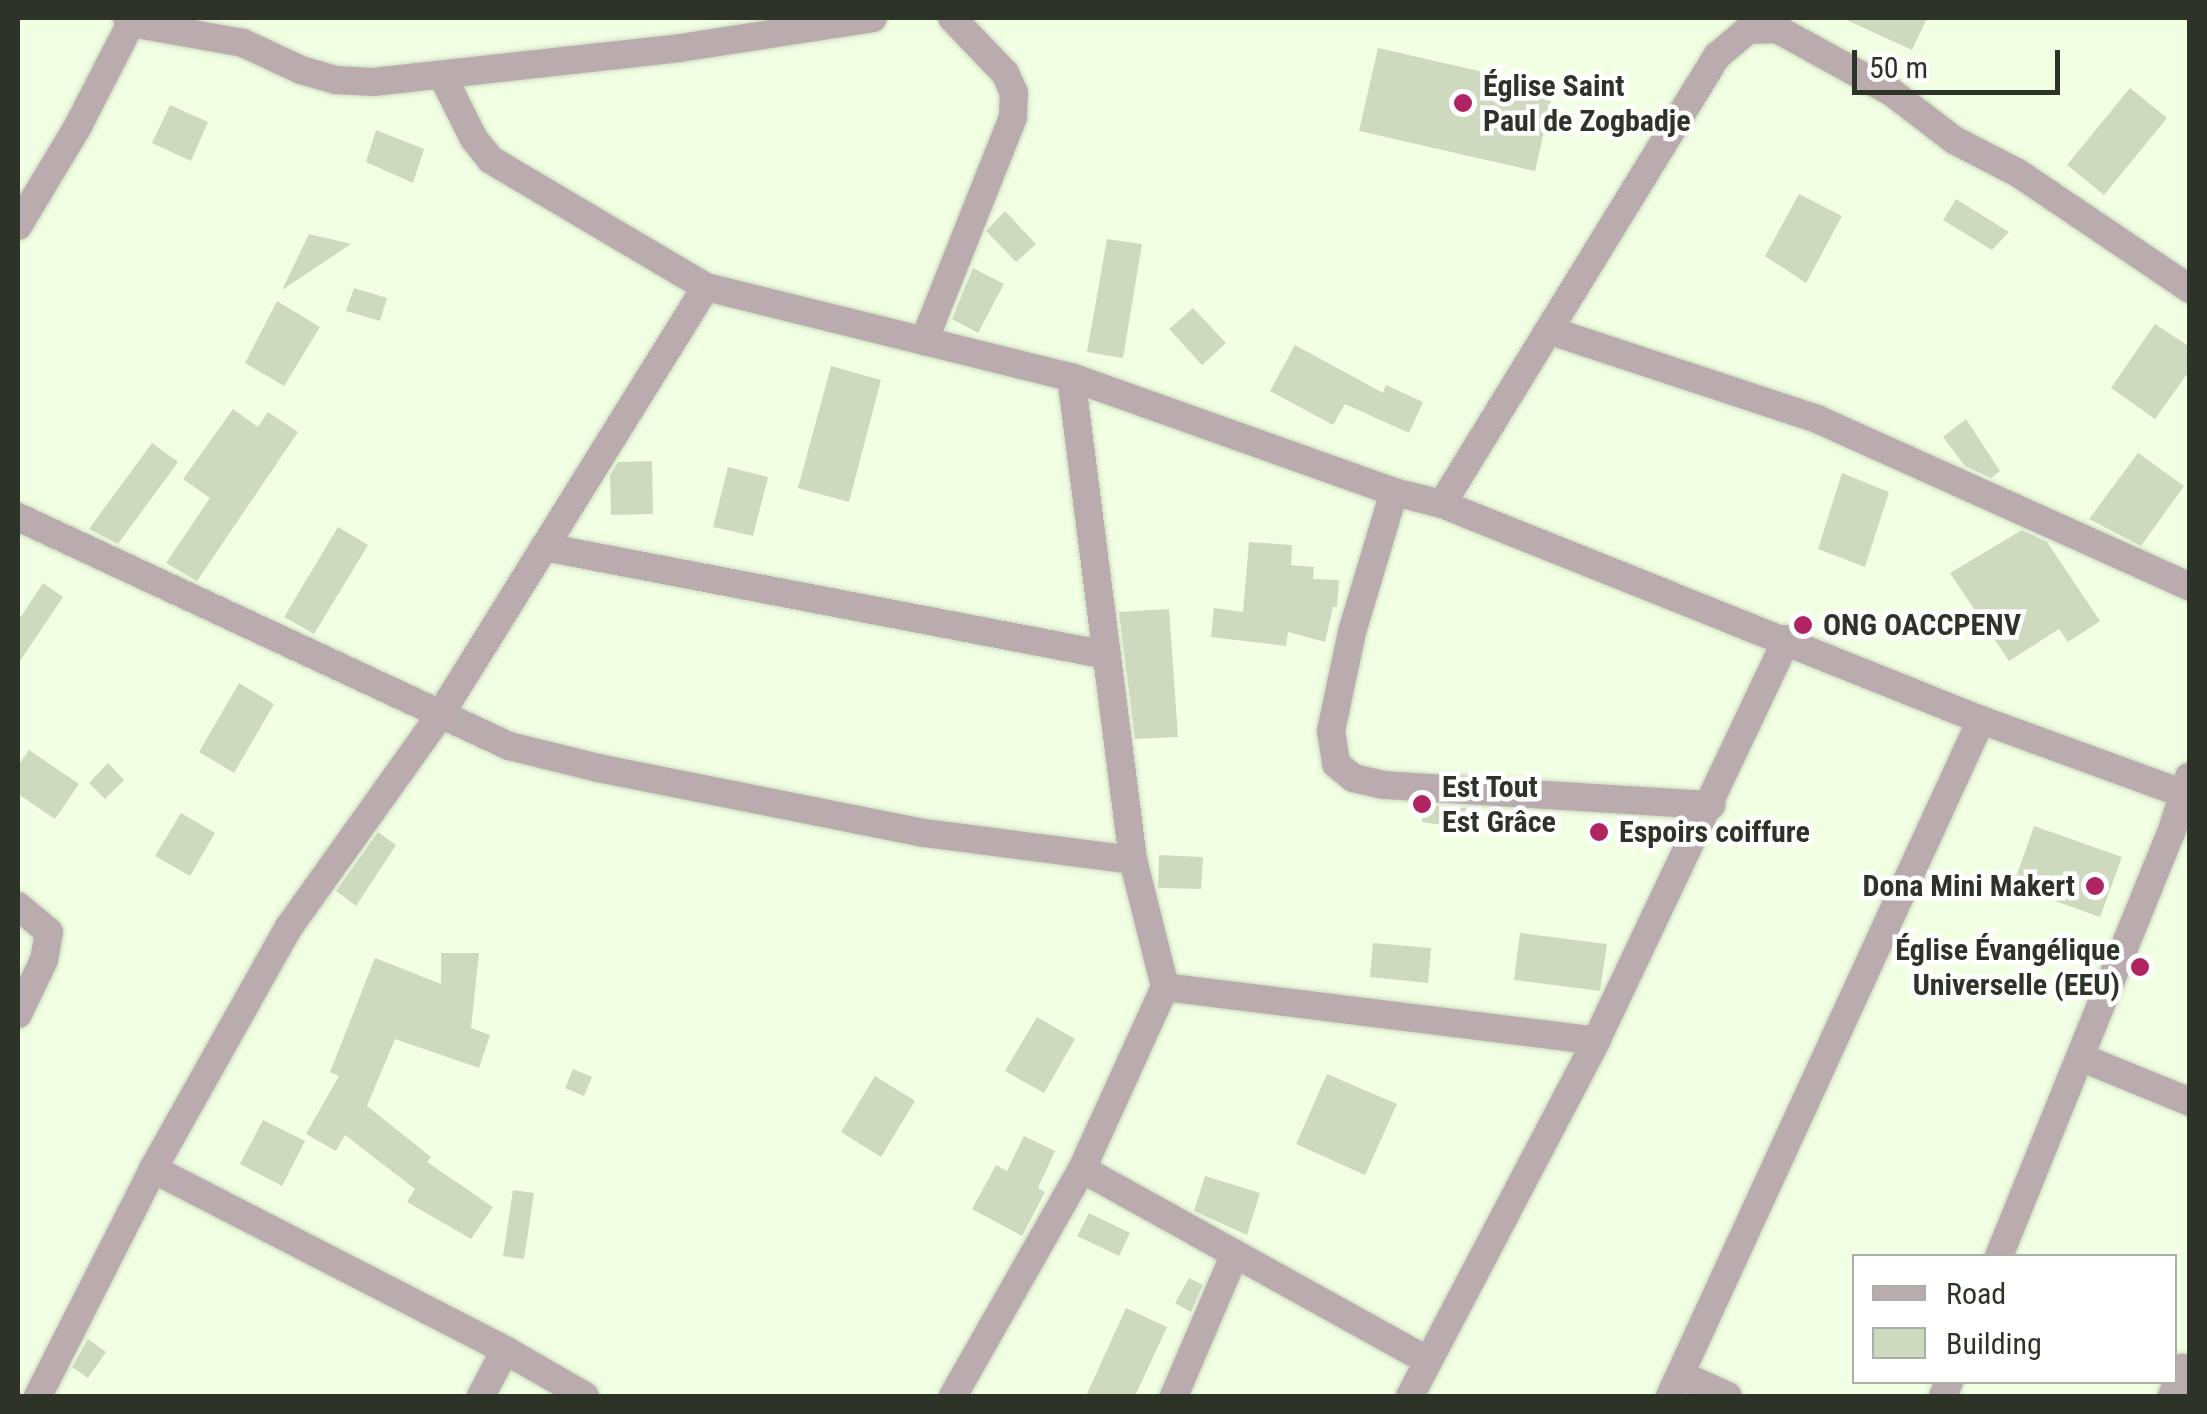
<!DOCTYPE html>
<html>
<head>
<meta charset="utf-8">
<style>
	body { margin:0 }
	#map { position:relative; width:2207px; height:1414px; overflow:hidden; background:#f1ffe2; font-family:"Roboto Condensed",sans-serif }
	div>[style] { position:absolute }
	.building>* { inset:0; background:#cddabe }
	.roads { filter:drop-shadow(0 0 2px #cedac1) drop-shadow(0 0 2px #cedac1) }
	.minor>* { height:28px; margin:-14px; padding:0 14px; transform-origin:14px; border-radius:14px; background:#baabaf }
	.dots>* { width:28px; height:28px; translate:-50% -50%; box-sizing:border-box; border:5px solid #fff; border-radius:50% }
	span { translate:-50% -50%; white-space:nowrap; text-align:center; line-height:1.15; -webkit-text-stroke:9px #fff; paint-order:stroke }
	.poi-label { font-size:30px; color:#2e3328; font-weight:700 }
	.left { translate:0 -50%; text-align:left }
	.right { translate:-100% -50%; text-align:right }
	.frame { position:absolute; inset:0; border:20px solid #2e3328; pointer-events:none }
	.legend { position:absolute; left:1852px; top:1254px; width:325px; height:130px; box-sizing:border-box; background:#fff; border:2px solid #abada9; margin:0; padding:12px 18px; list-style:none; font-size:30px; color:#2e3328 }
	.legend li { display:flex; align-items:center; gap:20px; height:50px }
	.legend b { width:50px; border:2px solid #abada9 }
	.scale { position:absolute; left:1852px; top:50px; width:208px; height:45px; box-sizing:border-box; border:5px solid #2e3328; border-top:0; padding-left:12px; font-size:30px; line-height:35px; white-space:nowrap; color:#2e3328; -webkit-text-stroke:8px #fff; paint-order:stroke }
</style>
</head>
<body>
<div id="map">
	<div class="building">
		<i style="clip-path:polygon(1842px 18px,1927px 18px,1912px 50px)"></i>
		<i style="clip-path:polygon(1378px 48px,1554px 88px,1535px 171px,1359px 131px)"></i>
		<i style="clip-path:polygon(2130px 88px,2167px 118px,2104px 195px,2067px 165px)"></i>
		<i style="clip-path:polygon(170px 105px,208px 122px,191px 161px,152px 143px)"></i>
		<i style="clip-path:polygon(376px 130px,424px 149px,413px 183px,366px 162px)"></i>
		<i style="clip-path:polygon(1799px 194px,1842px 216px,1806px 283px,1765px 256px)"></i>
		<i style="clip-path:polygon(1956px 199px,2009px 232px,1992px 250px,1943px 220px)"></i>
		<i style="clip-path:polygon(1005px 211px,1036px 244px,1016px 262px,986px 231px)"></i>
		<i style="clip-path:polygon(309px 234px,351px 244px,282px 290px)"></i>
		<i style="clip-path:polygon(1107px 239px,1142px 244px,1123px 358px,1087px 352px)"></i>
		<i style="clip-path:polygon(973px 268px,1004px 284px,978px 333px,952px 319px)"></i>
		<i style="clip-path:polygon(354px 288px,387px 298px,380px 321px,346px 311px)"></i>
		<i style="clip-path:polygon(277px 301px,320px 327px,284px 386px,245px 363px)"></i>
		<i style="clip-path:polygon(1193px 308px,1226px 343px,1202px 365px,1169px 329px)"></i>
		<i style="clip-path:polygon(2155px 324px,2190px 347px,2190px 370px,2155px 419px,2111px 388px)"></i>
		<i style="clip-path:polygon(1295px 345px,1383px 393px,1386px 385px,1423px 402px,1409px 433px,1345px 404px,1333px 425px,1270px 391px)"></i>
		<i style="clip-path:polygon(831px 366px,881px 380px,849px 502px,798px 488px)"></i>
		<i style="clip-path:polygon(233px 409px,258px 427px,268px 412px,298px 432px,197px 581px,166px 563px,210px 498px,183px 479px)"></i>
		<i style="clip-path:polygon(1966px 419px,2000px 471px,1991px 478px,1965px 466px,1943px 437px)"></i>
		<i style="clip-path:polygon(152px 443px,178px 462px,118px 544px,89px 529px)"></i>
		<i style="clip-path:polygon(2138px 453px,2184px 486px,2141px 546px,2089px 519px)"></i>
		<i style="clip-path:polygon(652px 461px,653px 514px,611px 515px,610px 475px,618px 462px)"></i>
		<i style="clip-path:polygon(728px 467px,768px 477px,753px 536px,713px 527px)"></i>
		<i style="clip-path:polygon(1842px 473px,1889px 492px,1865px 567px,1818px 549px)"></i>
		<i style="clip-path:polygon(338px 527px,368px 545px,314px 634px,284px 617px)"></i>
		<i style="clip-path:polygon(2022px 530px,2047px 542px,2100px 621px,2068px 642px,2059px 629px,2009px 661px,1950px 573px)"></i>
		<i style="clip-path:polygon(1249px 542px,1292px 545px,1291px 565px,1314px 567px,1313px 579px,1339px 580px,1337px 607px,1333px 607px,1325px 642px,1288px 632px,1286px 646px,1211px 637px,1214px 608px,1243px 612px)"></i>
		<i style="clip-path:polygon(43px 583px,63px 597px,18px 664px,18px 621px)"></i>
		<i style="clip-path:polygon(1169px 609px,1178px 737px,1135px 739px,1119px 612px)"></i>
		<i style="clip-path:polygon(239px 683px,274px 704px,234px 773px,199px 752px)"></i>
		<i style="clip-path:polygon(29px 750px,79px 784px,55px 819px,18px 794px,18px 766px)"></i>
		<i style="clip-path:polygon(108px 763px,124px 780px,105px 799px,89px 783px)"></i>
		<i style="clip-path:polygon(1424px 805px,1466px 808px,1463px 828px,1422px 822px)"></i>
		<i style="clip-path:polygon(181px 813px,215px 833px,190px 876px,155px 856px)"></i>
		<i style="clip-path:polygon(2034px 826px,2122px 857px,2100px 917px,2013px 886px)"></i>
		<i style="clip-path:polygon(378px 832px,396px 845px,356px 906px,336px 891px)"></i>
		<i style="clip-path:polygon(1159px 855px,1203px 857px,1201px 889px,1158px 888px)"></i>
		<i style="clip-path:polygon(1520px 933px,1607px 944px,1600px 991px,1514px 980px)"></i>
		<i style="clip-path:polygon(1373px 943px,1431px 948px,1428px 983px,1370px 977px)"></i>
		<i style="clip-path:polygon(441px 953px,479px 953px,471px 1028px,490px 1035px,479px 1068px,395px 1039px,367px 1106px,431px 1157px,427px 1162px,493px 1207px,471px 1239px,407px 1202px,415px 1189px,345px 1135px,336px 1151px,306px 1134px,339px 1076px,330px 1072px,375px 958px,441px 984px)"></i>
		<i style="clip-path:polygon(1037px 1017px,1075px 1039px,1044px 1093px,1005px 1071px)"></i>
		<i style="clip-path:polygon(573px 1069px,592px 1077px,584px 1096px,565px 1088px)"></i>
		<i style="clip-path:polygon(1327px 1074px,1397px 1104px,1365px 1175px,1296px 1144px)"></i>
		<i style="clip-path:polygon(875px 1076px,915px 1101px,881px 1157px,841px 1132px)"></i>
		<i style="clip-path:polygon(263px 1120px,305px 1141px,282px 1186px,240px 1164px)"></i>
		<i style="clip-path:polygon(1024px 1136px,1055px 1151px,1038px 1188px,1045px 1192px,1022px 1236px,972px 1209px,996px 1165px,1007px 1171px)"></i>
		<i style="clip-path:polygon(1205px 1176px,1260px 1193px,1247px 1235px,1194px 1211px)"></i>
		<i style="clip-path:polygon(513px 1190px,534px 1193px,524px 1259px,503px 1256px)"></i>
		<i style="clip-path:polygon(1089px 1213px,1130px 1233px,1119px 1256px,1077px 1236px)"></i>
		<i style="clip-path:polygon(1189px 1278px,1203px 1285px,1191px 1312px,1175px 1303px)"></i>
		<i style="clip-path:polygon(1126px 1308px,1167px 1327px,1135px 1396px,1086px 1396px)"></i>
		<i style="clip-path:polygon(88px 1339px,106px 1352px,88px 1378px,72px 1367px)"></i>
	</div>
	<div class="roads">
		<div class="minor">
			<i style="left:127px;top:18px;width:6px;rotate:51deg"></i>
			<i style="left:131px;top:23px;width:114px;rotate:10.1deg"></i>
			<i style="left:243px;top:43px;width:64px;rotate:25deg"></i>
			<i style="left:301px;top:70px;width:36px;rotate:16deg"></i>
			<i style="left:336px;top:80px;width:37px;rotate:3deg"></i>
			<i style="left:373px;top:82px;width:309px;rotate:-6.3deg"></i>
			<i style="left:680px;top:48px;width:195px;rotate:-8.8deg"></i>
			<i style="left:443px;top:77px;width:69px;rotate:63.4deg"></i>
			<i style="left:474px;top:139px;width:27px;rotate:51deg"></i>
			<i style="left:491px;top:160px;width:250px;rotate:30.6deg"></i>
			<i style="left:706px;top:287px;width:376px;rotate:13.9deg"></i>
			<i style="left:1071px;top:377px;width:343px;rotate:19.6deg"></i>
			<i style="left:1394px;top:492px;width:49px;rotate:14deg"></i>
			<i style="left:1442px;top:504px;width:581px;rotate:21.84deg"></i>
			<i style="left:1981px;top:720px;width:214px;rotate:20deg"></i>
			<i style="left:18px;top:226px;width:117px;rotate:-59deg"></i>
			<i style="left:78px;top:126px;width:116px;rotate:-62.8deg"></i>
			<i style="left:1551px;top:331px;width:280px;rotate:18.3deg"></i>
			<i style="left:1817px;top:419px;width:409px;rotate:24.2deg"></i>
			<i style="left:924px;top:341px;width:241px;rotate:-68.3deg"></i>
			<i style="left:1013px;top:117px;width:24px;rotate:-88deg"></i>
			<i style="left:1014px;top:93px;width:22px;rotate:-114deg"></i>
			<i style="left:1005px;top:73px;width:76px;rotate:-133.9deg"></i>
			<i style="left:1394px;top:492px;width:146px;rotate:106.7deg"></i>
			<i style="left:1352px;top:632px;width:101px;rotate:102deg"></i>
			<i style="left:1331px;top:731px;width:33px;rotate:81deg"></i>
			<i style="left:1336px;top:764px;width:22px;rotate:39deg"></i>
			<i style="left:1353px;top:778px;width:31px;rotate:13deg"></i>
			<i style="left:1383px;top:785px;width:329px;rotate:3.5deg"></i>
			<i style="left:1442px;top:504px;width:526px;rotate:-58.46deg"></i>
			<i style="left:1717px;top:56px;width:40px;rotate:-40deg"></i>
			<i style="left:1748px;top:30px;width:29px;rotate:-2deg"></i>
			<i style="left:1777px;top:29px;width:129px;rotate:28.8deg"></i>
			<i style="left:1890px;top:91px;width:81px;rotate:37.4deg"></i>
			<i style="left:1954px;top:140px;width:72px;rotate:27.3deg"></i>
			<i style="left:2018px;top:173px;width:207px;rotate:34deg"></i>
			<i style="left:18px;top:517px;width:542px;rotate:25deg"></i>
			<i style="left:509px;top:746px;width:92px;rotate:13.9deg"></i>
			<i style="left:598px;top:768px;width:332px;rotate:11.3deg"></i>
			<i style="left:924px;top:833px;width:211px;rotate:7.4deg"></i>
			<i style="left:544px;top:547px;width:573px;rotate:10.86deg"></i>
			<i style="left:18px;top:906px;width:40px;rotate:40deg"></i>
			<i style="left:49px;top:932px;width:28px;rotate:100deg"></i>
			<i style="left:44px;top:960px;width:60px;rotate:115.7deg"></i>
			<i style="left:1165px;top:987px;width:434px;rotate:7.1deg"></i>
			<i style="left:2080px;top:1057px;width:119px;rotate:22.2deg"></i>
			<i style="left:153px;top:1169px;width:396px;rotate:27.2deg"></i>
			<i style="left:505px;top:1350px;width:92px;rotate:29.9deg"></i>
			<i style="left:1082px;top:1169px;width:394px;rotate:29deg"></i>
			<i style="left:1999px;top:1256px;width:457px;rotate:-67.9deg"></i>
			<i style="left:2171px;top:833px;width:59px;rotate:-72.2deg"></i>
			<i style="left:1681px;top:1375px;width:51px;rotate:24.1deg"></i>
			<i style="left:38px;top:1396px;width:254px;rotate:-63.1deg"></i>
			<i style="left:153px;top:1169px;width:278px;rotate:-60.7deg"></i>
			<i style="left:289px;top:927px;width:260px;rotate:-54.5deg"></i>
			<i style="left:440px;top:715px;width:504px;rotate:-58.14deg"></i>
			<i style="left:481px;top:1396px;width:52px;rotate:-62.4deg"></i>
			<i style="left:953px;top:1396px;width:261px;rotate:-60.4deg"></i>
			<i style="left:1082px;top:1169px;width:200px;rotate:-65.5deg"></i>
			<i style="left:1165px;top:987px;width:131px;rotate:-104.1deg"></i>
			<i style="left:1133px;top:860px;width:487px;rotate:-97.3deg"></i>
			<i style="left:1174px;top:1396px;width:155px;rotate:-66.8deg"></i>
			<i style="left:1410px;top:1396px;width:401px;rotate:-62.3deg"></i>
			<i style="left:1596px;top:1041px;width:445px;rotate:-64.6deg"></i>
			<i style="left:1670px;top:1396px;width:744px;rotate:-65.29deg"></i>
			<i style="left:1943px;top:1396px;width:15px;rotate:-67deg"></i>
			<i style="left:2172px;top:1396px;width:30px;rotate:-70deg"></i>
		</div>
	</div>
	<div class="dots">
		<i style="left:1463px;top:103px;background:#af2461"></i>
		<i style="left:1803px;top:625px;background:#af2461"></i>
		<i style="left:1422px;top:804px;background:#af2461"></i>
		<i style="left:1599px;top:832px;background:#af2461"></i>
		<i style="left:2095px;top:886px;background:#af2461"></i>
		<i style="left:2140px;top:967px;background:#af2461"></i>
	</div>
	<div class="poi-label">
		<span class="left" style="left:1483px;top:103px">Église Saint<br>Paul de Zogbadje</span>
		<span class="left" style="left:1823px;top:625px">ONG OACCPENV</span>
		<span class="left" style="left:1442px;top:804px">Est Tout<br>Est Grâce</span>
		<span class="left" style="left:1619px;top:832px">Espoirs coiffure</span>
		<span class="right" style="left:2075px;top:886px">Dona Mini Makert</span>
		<span class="right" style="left:2120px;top:967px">Église Évangélique<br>Universelle (EEU)</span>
	</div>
	<div class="frame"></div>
	<ul class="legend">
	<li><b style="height:12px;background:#baabaf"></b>Road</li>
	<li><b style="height:28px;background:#cddabe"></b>Building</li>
	</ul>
	<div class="scale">50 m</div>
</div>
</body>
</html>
